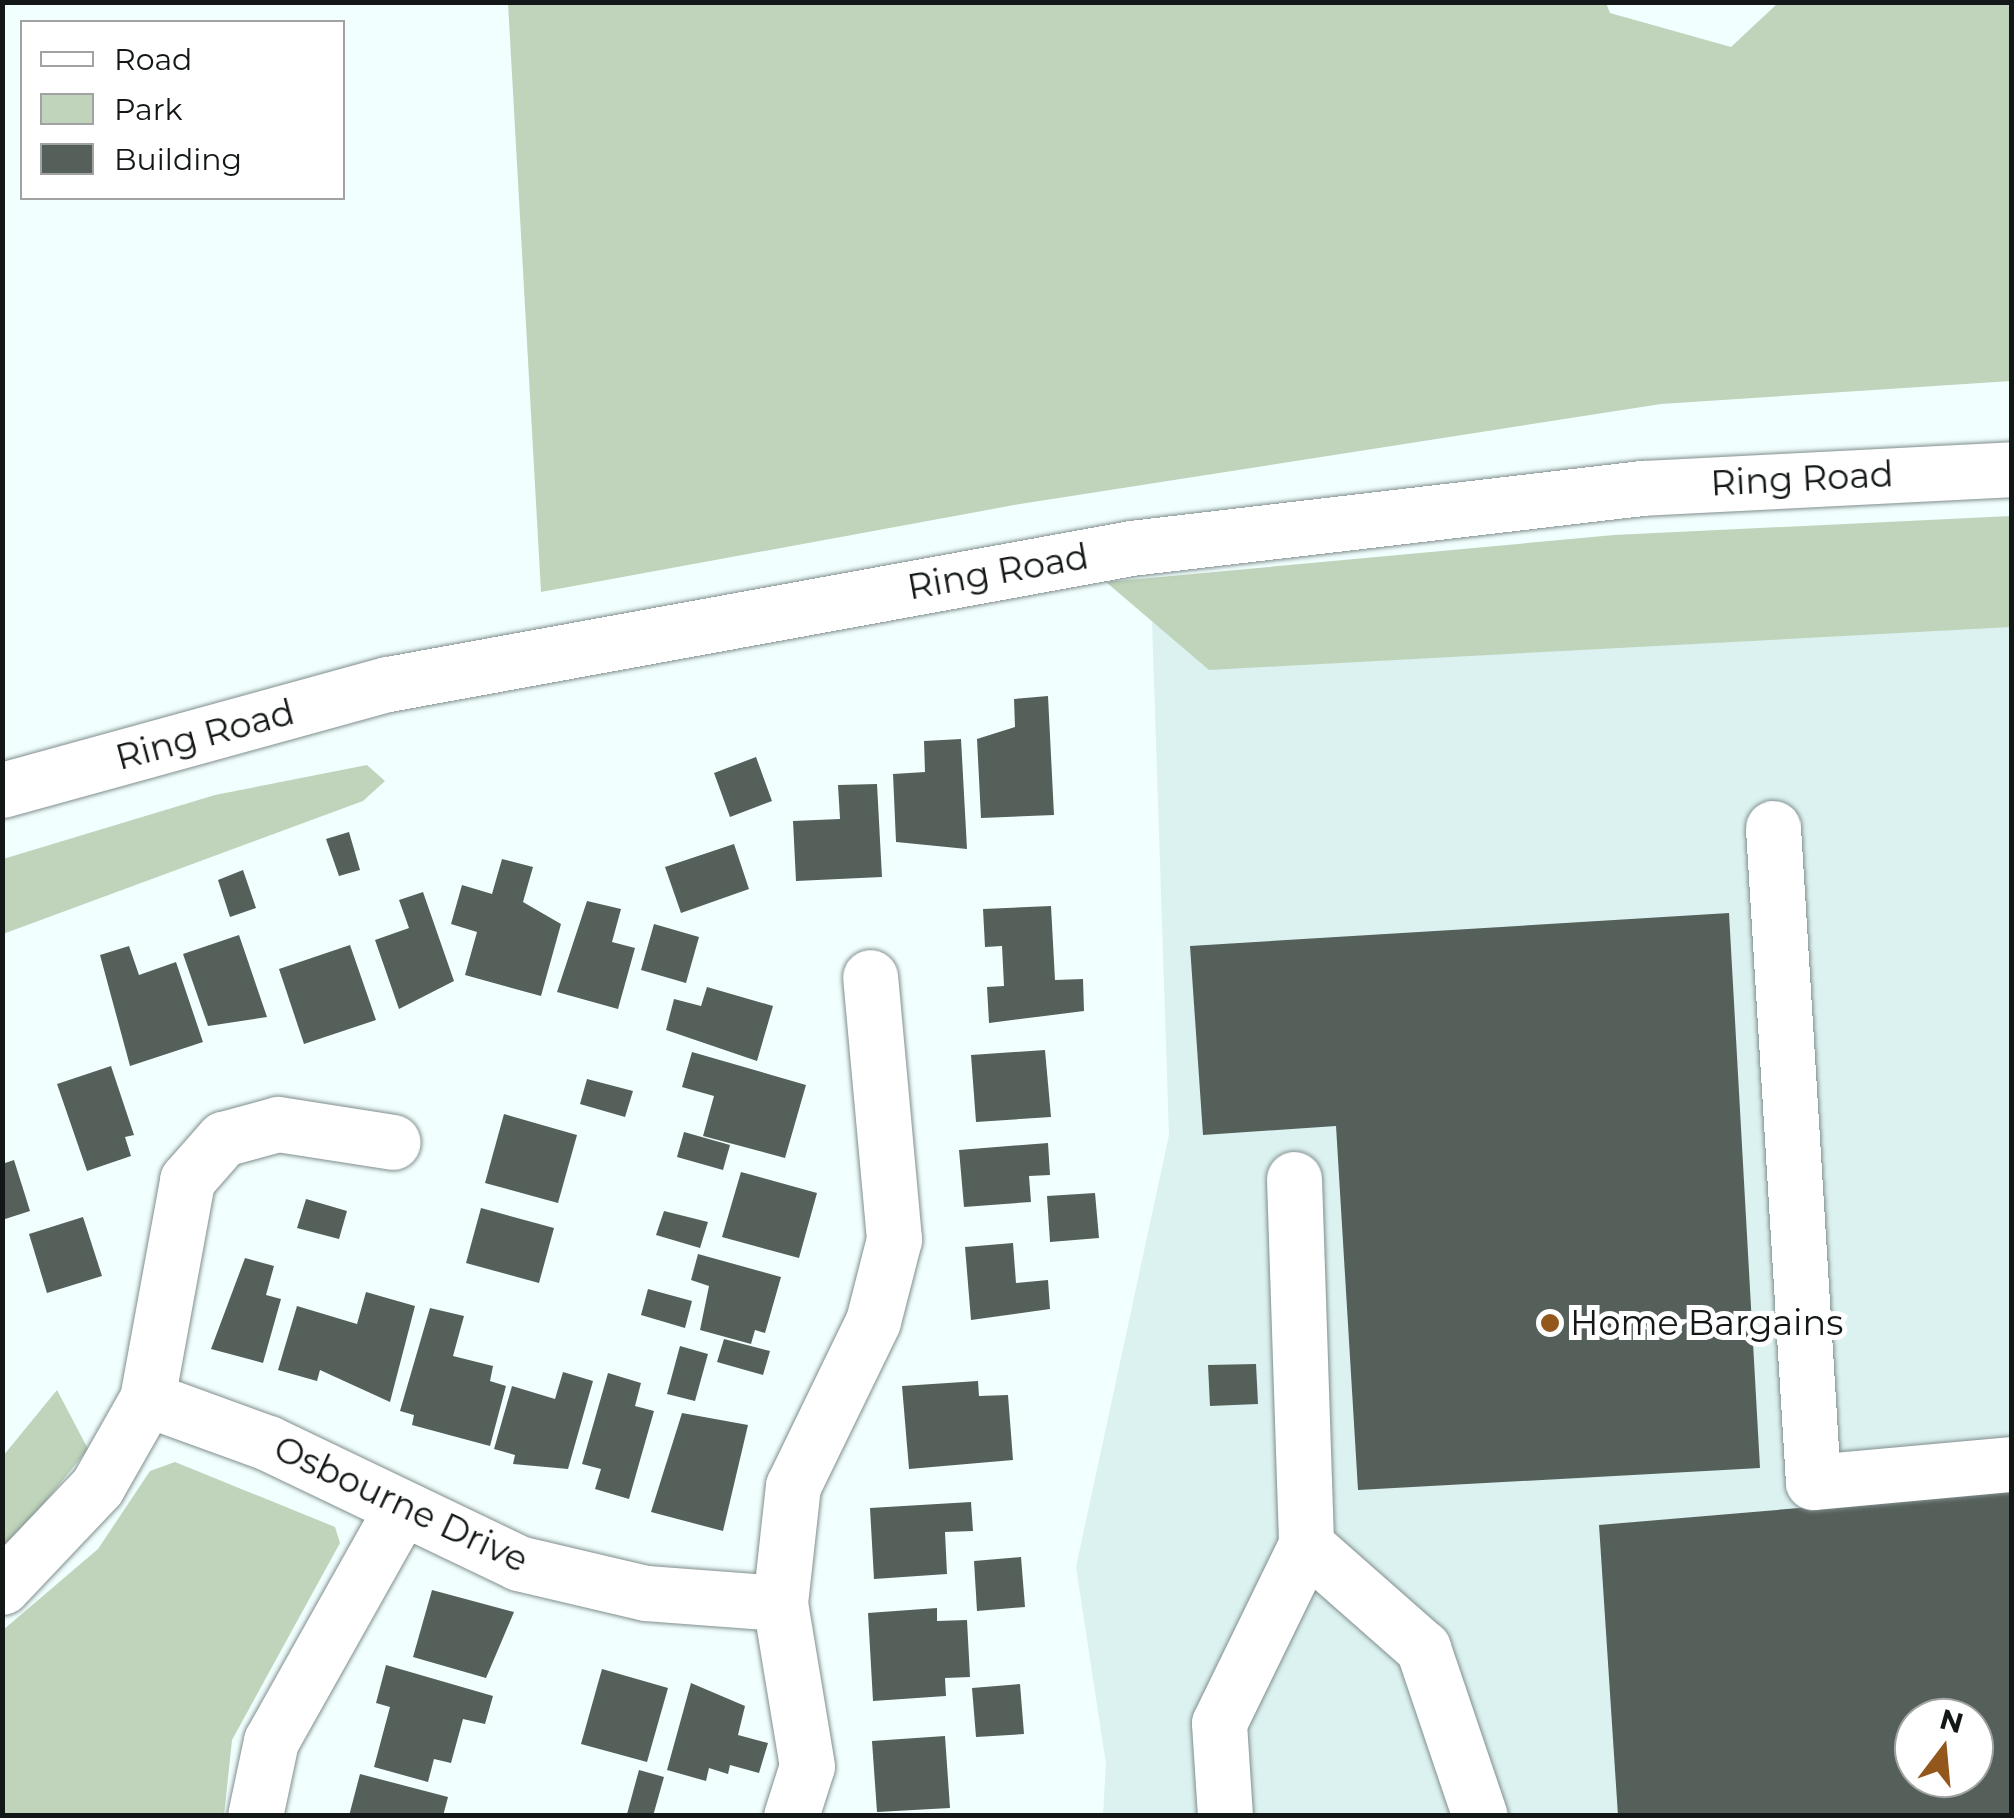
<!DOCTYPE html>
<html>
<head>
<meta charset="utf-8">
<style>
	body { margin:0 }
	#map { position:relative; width:2014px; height:1818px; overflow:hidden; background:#f1fffe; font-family:Montserrat,sans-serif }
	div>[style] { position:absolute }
	.built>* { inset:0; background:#dbf2f1 }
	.green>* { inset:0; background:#bfd4bb }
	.building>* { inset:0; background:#56605b }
	.roads { filter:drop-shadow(0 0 2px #818e8d) drop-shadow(0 0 2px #818e8d) }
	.minor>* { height:55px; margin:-27.5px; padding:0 27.5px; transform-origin:27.5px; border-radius:27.5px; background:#fff }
	.highway>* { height:55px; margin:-27.5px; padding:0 27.5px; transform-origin:27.5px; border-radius:27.5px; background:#fff }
	.dots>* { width:28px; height:28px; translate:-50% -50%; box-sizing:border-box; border:5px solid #fff; border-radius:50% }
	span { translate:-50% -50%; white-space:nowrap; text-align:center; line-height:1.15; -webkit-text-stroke:10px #fff; paint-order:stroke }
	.street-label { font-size:35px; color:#131717 }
	.poi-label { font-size:35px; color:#131717 }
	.left { translate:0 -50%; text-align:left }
	.frame { position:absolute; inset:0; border:5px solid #131717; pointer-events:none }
	.legend { position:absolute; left:20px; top:20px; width:325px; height:180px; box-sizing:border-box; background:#fff; border:2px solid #a1a2a2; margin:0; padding:12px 18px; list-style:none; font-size:30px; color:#131717 }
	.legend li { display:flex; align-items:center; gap:20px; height:50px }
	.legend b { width:50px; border:2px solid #a1a2a2 }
	.north { position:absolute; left:1894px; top:1698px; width:100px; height:100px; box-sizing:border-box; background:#fff; border:2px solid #a1a2a2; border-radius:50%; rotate:16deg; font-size:28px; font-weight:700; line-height:40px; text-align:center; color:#131717 }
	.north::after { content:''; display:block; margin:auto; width:35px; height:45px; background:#94571b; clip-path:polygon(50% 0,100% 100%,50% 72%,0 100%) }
</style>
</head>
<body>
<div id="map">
	<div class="built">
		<i style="clip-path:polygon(evenodd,2011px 565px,2011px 1815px,1103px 1815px,1106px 1764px,1076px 1567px,1169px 1135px,1152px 622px,2011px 565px,1914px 1718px,1974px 1718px,1974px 1778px,1914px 1778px,1914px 1718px)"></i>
	</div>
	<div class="green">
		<i style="clip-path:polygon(1606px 3px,1610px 13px,1731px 47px,1778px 3px,2011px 3px,2011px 381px,1661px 404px,1020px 504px,541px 592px,508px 3px)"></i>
		<i style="clip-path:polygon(2011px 516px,2011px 627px,1209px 670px,1106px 582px,1614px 535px)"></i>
		<i style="clip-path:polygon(367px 765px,385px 781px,363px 801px,3px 934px,3px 859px,215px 795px)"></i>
		<i style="clip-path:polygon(57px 1390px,88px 1449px,3px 1554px,3px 1456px)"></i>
		<i style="clip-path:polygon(175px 1462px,335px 1527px,340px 1543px,232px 1740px,224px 1815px,3px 1815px,3px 1630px,98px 1549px,150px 1471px)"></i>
	</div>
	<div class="building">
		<i style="clip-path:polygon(1048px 696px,1054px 815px,981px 818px,977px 739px,1015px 727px,1014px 699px)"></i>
		<i style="clip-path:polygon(961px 739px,967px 849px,896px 842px,893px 774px,925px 772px,924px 741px)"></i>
		<i style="clip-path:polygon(756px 757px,772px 801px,730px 817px,714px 773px)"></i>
		<i style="clip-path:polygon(877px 784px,882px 877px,796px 881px,793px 821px,840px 819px,838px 785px)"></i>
		<i style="clip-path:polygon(349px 832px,360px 870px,339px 876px,326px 839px)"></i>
		<i style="clip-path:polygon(734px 844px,749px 889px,681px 913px,665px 867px)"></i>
		<i style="clip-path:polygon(502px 859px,533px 867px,523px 902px,561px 924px,541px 996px,465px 975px,477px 932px,451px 924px,462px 885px,492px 894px)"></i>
		<i style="clip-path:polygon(243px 870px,256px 908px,230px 917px,218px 880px)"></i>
		<i style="clip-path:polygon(423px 892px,454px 981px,399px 1009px,375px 940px,409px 928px,399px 900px)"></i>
		<i style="clip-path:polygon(587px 901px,621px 909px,612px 942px,635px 948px,618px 1009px,557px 992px)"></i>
		<i style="clip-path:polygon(1051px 906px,1055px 980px,1083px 979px,1084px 1011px,989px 1023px,987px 987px,1004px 986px,1002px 946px,985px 947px,983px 909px)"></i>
		<i style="clip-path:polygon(1729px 913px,1760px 1468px,1358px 1490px,1336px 1126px,1203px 1135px,1190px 946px)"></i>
		<i style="clip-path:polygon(654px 924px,699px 937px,686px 983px,641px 970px)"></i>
		<i style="clip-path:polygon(239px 935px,267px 1017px,208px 1026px,183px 954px)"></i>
		<i style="clip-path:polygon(350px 945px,376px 1020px,304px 1044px,279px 969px)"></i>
		<i style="clip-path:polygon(129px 946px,139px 975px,176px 962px,203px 1042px,130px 1066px,100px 955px)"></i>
		<i style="clip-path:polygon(707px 987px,773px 1006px,757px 1061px,666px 1030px,674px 999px,701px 1006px)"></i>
		<i style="clip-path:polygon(1045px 1050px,1051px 1117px,976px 1122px,971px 1055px)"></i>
		<i style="clip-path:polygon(692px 1052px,806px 1085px,785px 1158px,703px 1136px,714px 1096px,682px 1087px)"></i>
		<i style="clip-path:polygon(111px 1066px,134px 1135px,125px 1137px,131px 1156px,87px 1171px,57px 1084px)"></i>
		<i style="clip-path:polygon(587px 1079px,633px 1091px,625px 1117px,580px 1104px)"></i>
		<i style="clip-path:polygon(504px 1114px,577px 1135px,558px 1203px,485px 1183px)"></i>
		<i style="clip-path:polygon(684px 1132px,730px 1145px,723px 1170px,677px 1157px)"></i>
		<i style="clip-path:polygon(1048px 1143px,1050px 1175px,1029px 1176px,1031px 1202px,964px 1207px,959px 1150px)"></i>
		<i style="clip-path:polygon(14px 1160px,30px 1211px,2px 1220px,2px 1164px)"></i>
		<i style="clip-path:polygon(741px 1172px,817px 1193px,799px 1258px,722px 1237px)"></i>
		<i style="clip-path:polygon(1095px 1193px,1099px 1238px,1050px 1242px,1047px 1196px)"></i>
		<i style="clip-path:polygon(306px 1199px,347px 1211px,339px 1239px,297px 1228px)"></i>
		<i style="clip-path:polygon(481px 1208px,554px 1228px,539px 1283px,466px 1263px)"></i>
		<i style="clip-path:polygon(664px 1211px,708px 1222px,700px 1248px,656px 1235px)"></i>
		<i style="clip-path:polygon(83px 1217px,102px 1276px,47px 1293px,29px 1234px)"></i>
		<i style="clip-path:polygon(1013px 1243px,1016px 1283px,1048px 1280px,1050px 1309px,971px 1320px,965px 1247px)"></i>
		<i style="clip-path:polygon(698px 1254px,781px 1277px,765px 1333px,755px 1330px,751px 1344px,700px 1330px,709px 1286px,691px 1280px)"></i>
		<i style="clip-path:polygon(245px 1258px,274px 1266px,266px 1295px,281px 1299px,263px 1363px,211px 1349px)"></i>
		<i style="clip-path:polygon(648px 1289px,692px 1301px,685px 1328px,641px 1315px)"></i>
		<i style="clip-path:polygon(366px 1292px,415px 1306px,390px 1402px,320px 1370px,317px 1381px,278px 1370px,297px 1306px,357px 1324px)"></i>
		<i style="clip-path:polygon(430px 1308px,464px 1316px,453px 1356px,493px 1366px,490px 1381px,506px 1386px,490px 1446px,412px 1425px,414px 1415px,400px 1411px)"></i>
		<i style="clip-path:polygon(724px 1339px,770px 1351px,763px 1375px,717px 1362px)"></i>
		<i style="clip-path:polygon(680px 1346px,708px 1354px,695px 1401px,667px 1394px)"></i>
		<i style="clip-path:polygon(1256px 1364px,1258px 1404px,1210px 1406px,1208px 1365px)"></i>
		<i style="clip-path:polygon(563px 1372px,593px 1381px,568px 1469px,513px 1464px,515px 1455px,494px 1449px,512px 1386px,555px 1399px)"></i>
		<i style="clip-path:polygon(608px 1373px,641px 1383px,635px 1406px,654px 1411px,629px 1499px,595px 1489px,601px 1469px,582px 1464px)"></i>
		<i style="clip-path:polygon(978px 1381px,979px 1396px,1008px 1395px,1013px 1460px,909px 1469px,902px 1386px)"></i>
		<i style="clip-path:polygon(682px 1413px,748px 1425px,723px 1531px,651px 1512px)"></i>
		<i style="clip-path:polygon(evenodd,2012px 1490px,2012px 1816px,1618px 1816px,1599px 1525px,2012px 1490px,1914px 1718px,1974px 1718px,1974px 1778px,1914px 1778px,1914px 1718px)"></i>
		<i style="clip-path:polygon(971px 1502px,973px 1531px,945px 1532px,947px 1574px,874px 1579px,870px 1508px)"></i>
		<i style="clip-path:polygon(1021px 1557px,1025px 1607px,977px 1611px,974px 1561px)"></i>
		<i style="clip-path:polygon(432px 1590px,514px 1612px,486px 1678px,413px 1657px)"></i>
		<i style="clip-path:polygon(937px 1608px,937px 1621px,967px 1620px,970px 1677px,945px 1678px,946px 1696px,873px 1701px,868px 1613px)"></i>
		<i style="clip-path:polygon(386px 1665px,493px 1696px,485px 1724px,463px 1719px,451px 1763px,434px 1759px,428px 1782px,374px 1767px,390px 1707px,376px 1703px)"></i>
		<i style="clip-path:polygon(602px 1669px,668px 1688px,647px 1762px,581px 1744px)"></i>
		<i style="clip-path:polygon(691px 1683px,745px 1706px,738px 1735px,768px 1743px,759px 1773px,730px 1765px,728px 1774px,709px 1768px,706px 1781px,667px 1770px)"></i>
		<i style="clip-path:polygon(1020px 1684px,1024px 1734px,976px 1737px,972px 1688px)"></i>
		<i style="clip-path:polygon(945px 1736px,950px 1808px,877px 1812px,872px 1741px)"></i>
		<i style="clip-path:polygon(639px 1770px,664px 1777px,653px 1816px,627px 1814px)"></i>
		<i style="clip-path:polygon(360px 1774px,448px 1797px,443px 1816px,349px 1816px)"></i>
	</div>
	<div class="roads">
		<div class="minor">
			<i style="left:1773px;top:828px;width:655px;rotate:86.5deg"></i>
			<i style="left:1813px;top:1482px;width:200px;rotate:-5.2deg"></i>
			<i style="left:1294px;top:1179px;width:366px;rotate:88.1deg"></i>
			<i style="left:1306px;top:1545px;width:156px;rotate:41.4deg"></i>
			<i style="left:1423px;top:1648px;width:177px;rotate:71.3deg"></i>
			<i style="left:147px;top:1399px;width:129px;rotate:20deg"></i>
			<i style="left:268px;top:1443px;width:277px;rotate:25.6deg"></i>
			<i style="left:518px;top:1563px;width:131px;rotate:13.2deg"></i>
			<i style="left:646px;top:1593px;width:134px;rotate:4.3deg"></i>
			<i style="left:2px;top:1587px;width:138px;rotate:-46.5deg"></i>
			<i style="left:97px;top:1487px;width:101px;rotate:-60.4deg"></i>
			<i style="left:147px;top:1399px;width:223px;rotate:-79.6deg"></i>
			<i style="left:187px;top:1180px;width:55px;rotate:-48.7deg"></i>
			<i style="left:223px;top:1139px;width:57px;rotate:-15.3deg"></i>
			<i style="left:278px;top:1124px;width:116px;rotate:8.9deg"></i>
			<i style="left:255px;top:1816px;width:77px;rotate:-78deg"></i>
			<i style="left:271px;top:1741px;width:266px;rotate:-60.7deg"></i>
			<i style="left:791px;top:1816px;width:52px;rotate:-72.3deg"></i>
			<i style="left:807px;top:1766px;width:165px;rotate:-99.4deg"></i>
			<i style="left:780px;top:1603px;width:118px;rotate:-83.7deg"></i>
			<i style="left:793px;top:1486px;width:183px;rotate:-64.1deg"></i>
			<i style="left:873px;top:1321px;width:85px;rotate:-75.6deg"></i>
			<i style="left:894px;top:1239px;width:263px;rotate:-95.2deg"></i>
			<i style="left:1225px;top:1816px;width:93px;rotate:-93.7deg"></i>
			<i style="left:1219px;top:1723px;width:198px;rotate:-64deg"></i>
		</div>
		<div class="highway">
			<i style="left:2px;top:790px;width:400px;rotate:-15.4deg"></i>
			<i style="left:388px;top:684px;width:755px;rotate:-10.37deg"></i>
			<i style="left:1131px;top:548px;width:515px;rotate:-6.7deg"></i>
			<i style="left:1642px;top:488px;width:370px;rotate:-2.9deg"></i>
		</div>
	</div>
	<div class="dots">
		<i style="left:1550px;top:1323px;background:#94571b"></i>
	</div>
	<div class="street-label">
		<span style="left:1802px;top:479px;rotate:-3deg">Ring Road</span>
		<span style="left:998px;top:572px;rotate:-10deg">Ring Road</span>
		<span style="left:205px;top:735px;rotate:-15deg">Ring Road</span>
		<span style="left:401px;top:1504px;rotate:25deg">Osbourne Drive</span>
	</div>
	<div class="poi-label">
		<span class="left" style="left:1570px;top:1323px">Home Bargains</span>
	</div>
	<div class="frame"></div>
	<ul class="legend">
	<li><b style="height:12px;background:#fff"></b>Road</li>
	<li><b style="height:28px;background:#bfd4bb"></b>Park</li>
	<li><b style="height:28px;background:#56605b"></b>Building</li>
	</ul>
	<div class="north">N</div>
</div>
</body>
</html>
